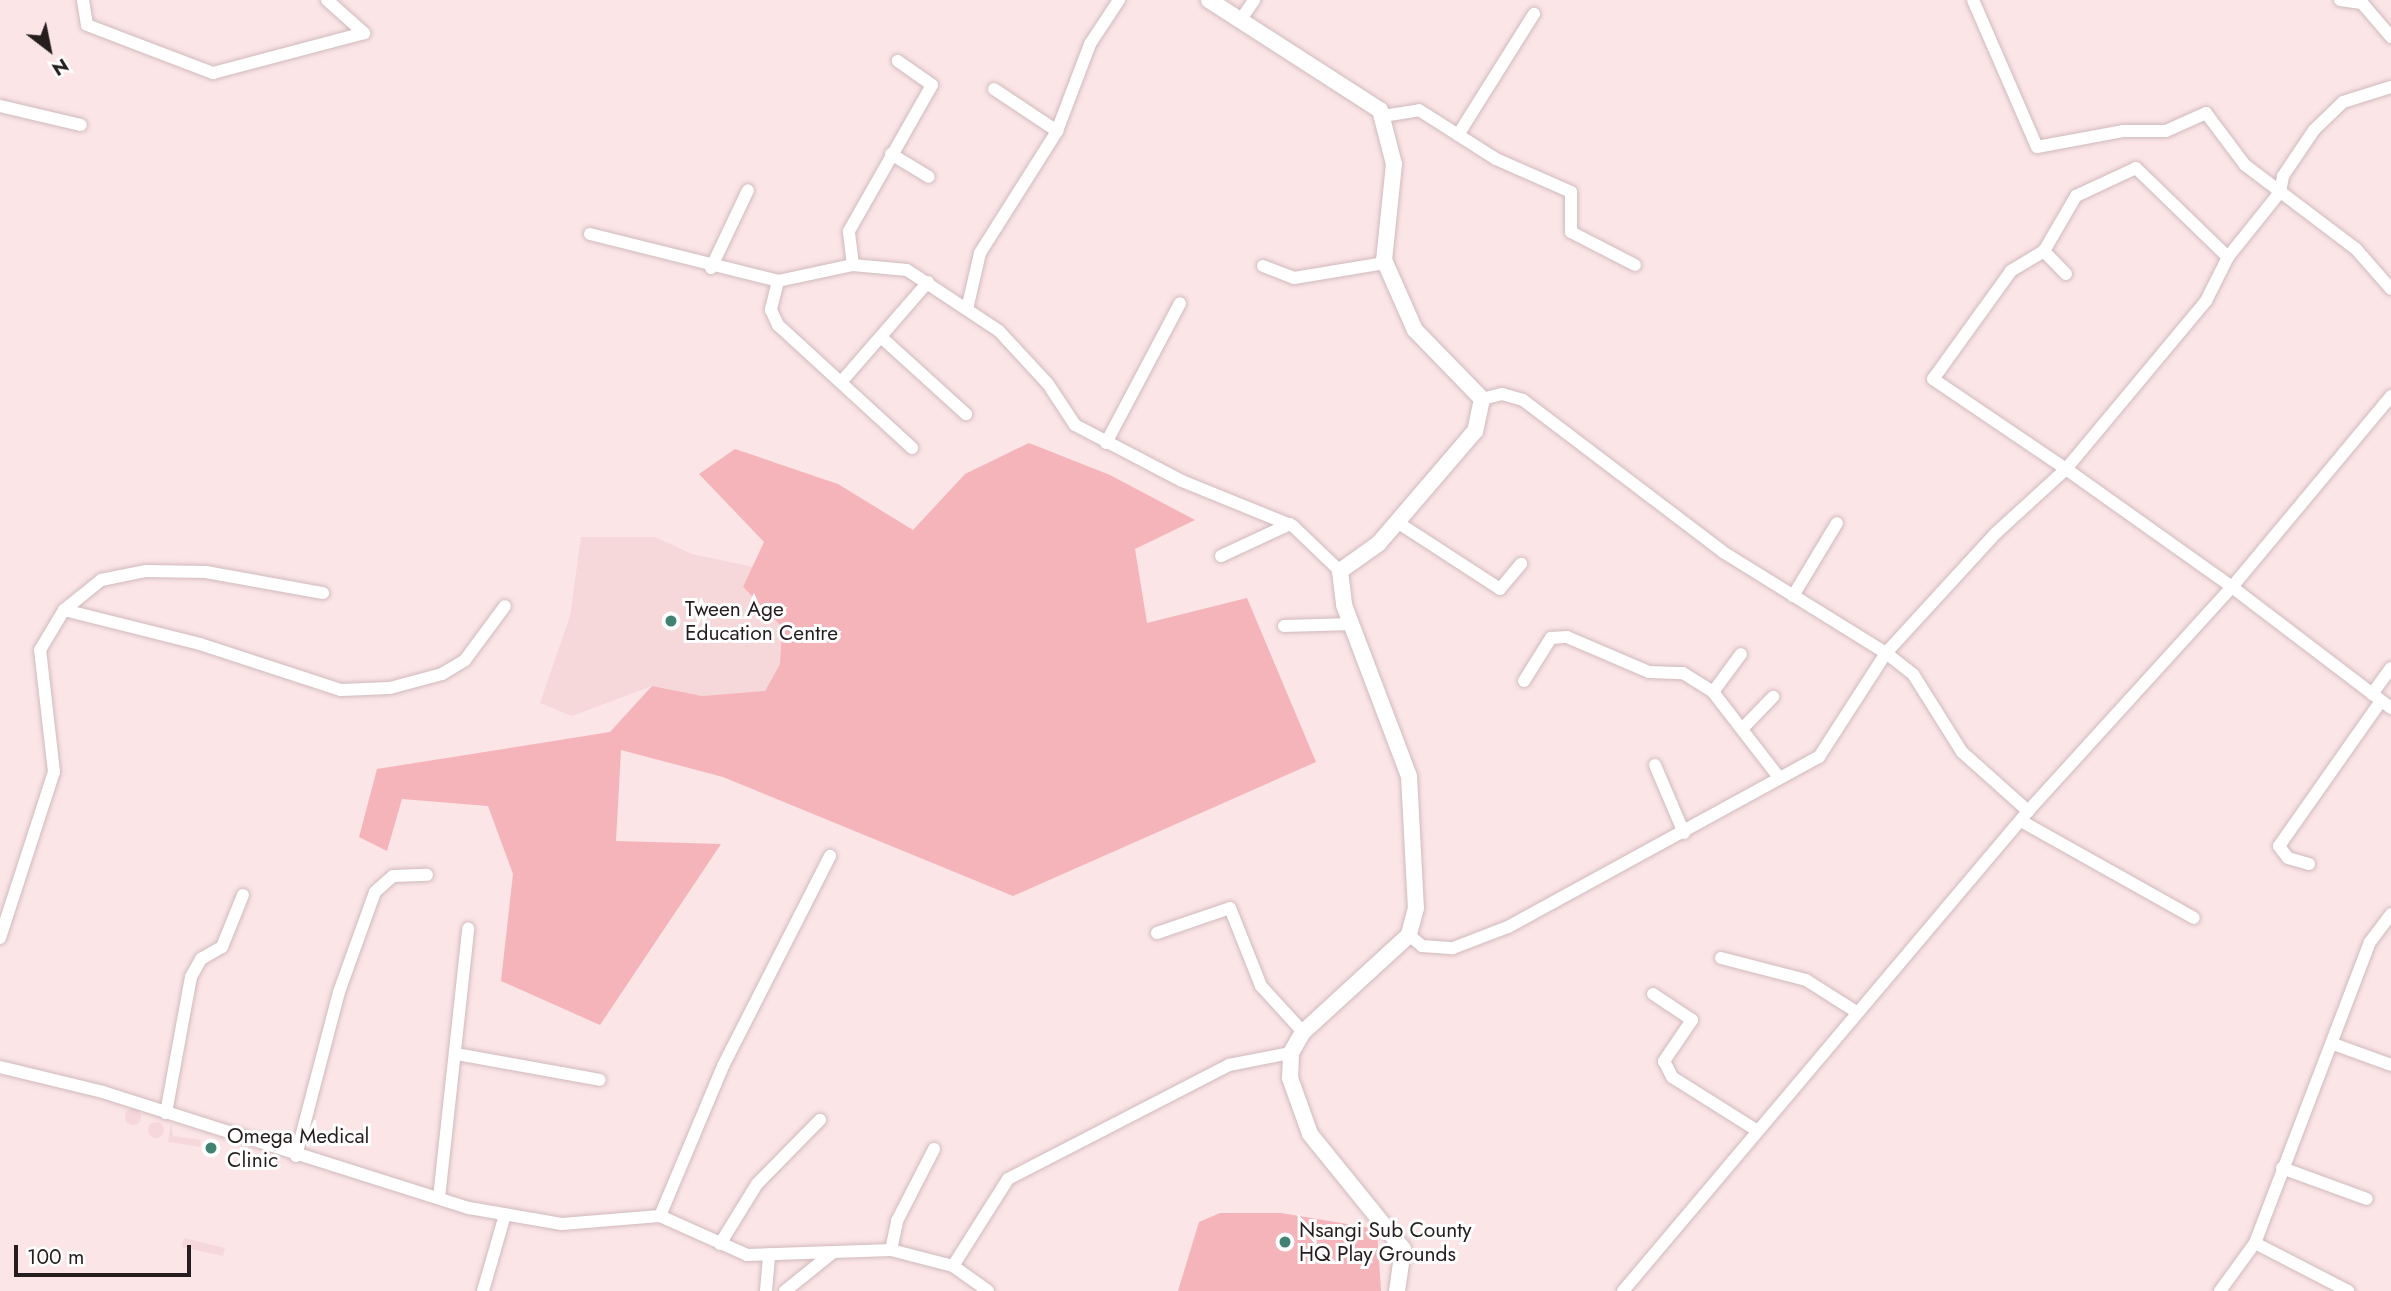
<!DOCTYPE html>
<html>
<head>
<meta charset="utf-8">
<style>
	body { margin:0 }
	#map { position:relative; width:2391px; height:1291px; overflow:hidden; background:#fbe5e6; font-family:Jost,sans-serif }
	div>[style] { position:absolute }
	.built>* { inset:0; background:#f6d7da }
	.round { border-radius:50% }
	.green>* { inset:0; background:#f5b3ba }
	.roads { filter:drop-shadow(0 0 2px #d0babc) drop-shadow(0 0 2px #d0babc) }
	.street>* { height:12px; margin:-6px; padding:0 6px; transform-origin:6px; border-radius:6px; background:#fff }
	.secondary>* { height:16px; margin:-8px; padding:0 8px; transform-origin:8px; border-radius:8px; background:#fff }
	.dots>* { width:19px; height:19px; translate:-50% -50%; box-sizing:border-box; border:4px solid #fff; border-radius:50% }
	span { translate:-50% -50%; white-space:nowrap; text-align:center; line-height:1.15; -webkit-text-stroke:6px #fff; paint-order:stroke }
	.poi-label { font-size:21px; color:#251d1e }
	.left { translate:0 -50%; text-align:left }
	.north { position:absolute; left:14px; top:14px; width:70px; height:70px; -webkit-text-stroke:5px #fff; paint-order:stroke; rotate:148deg; font-size:19px; font-weight:700; line-height:28px; text-align:center; color:#251d1e }
	.north::after { content:''; display:block; margin:auto; width:24px; height:32px; background:#251d1e; clip-path:polygon(50% 0,100% 100%,50% 72%,0 100%) }
	.scale { position:absolute; left:14px; top:1245px; width:177px; height:32px; box-sizing:border-box; border:4px solid #251d1e; border-top:0; padding-left:9px; font-size:21px; line-height:24px; white-space:nowrap; color:#251d1e; -webkit-text-stroke:5px #fff; paint-order:stroke }
</style>
</head>
<body>
<div id="map">
	<div class="built">
		<i style="clip-path:polygon(581px 537px,655px 537px,692px 554px,753px 567px,743px 587px,782px 627px,780px 664px,765px 691px,702px 696px,652px 686px,572px 716px,540px 703px,570px 616px)"></i>
		<i class="round" style="left:125px;top:1109px;width:16px;height:16px"></i>
		<i class="round" style="left:148px;top:1122px;width:16px;height:16px"></i>
		<i style="clip-path:polygon(171px 1123px,173px 1136px,201px 1140px,200px 1147px,168px 1142px)"></i>
		<i style="clip-path:polygon(184px 1238px,225px 1248px,223px 1256px,182px 1247px)"></i>
	</div>
	<div class="green">
		<i style="clip-path:polygon(1029px 443px,1110px 475px,1195px 520px,1135px 549px,1147px 623px,1247px 598px,1316px 762px,1013px 896px,723px 777px,621px 750px,616px 841px,721px 844px,600px 1025px,501px 981px,513px 874px,488px 806px,402px 799px,387px 851px,359px 837px,377px 769px,610px 732px,652px 686px,702px 696px,765px 691px,780px 664px,782px 627px,743px 587px,764px 542px,699px 474px,735px 449px,838px 484px,913px 530px,965px 474px)"></i>
		<i style="clip-path:polygon(1220px 1213px,1281px 1213px,1377px 1229px,1381px 1291px,1178px 1291px,1199px 1222px)"></i>
	</div>
	<div class="roads">
		<div class="street">
			<i style="left:83px;top:0;width:25px;rotate:81deg"></i>
			<i style="left:87px;top:25px;width:135px;rotate:20.9deg"></i>
			<i style="left:213px;top:73px;width:156px;rotate:-14.8deg"></i>
			<i style="left:327px;top:0;width:50px;rotate:41.7deg"></i>
			<i style="left:1973px;top:0;width:160px;rotate:66.5deg"></i>
			<i style="left:2037px;top:147px;width:87px;rotate:-10.5deg"></i>
			<i style="left:2123px;top:131px;width:43px"></i>
			<i style="left:2166px;top:131px;width:44px;rotate:-24.2deg"></i>
			<i style="left:2206px;top:113px;width:65px;rotate:53.1deg"></i>
			<i style="left:2245px;top:165px;width:139px;rotate:37.1deg"></i>
			<i style="left:2356px;top:249px;width:53px;rotate:48.8deg"></i>
			<i style="left:2340px;top:0;width:22px;rotate:8deg"></i>
			<i style="left:2362px;top:3px;width:45px;rotate:49.5deg"></i>
			<i style="left:1242px;top:18px;width:22px;rotate:-56deg"></i>
			<i style="left:994px;top:89px;width:76px;rotate:33.7deg"></i>
			<i style="left:0;top:106px;width:83px;rotate:13.2deg"></i>
			<i style="left:1383px;top:116px;width:36px;rotate:-9deg"></i>
			<i style="left:1419px;top:110px;width:91px;rotate:32.5deg"></i>
			<i style="left:1496px;top:159px;width:82px;rotate:23.7deg"></i>
			<i style="left:1571px;top:192px;width:40px;rotate:90deg"></i>
			<i style="left:1571px;top:232px;width:72px;rotate:27.3deg"></i>
			<i style="left:1458px;top:135px;width:143px;rotate:-57.9deg"></i>
			<i style="left:891px;top:154px;width:44px;rotate:31.2deg"></i>
			<i style="left:590px;top:234px;width:194px;rotate:14deg"></i>
			<i style="left:778px;top:281px;width:77px;rotate:-12deg"></i>
			<i style="left:853px;top:265px;width:54px;rotate:5.3deg"></i>
			<i style="left:907px;top:270px;width:110px;rotate:33.5deg"></i>
			<i style="left:999px;top:331px;width:72px;rotate:47.2deg"></i>
			<i style="left:1048px;top:384px;width:49px;rotate:56.6deg"></i>
			<i style="left:1075px;top:425px;width:121px;rotate:27.6deg"></i>
			<i style="left:1182px;top:481px;width:120px;rotate:22.1deg"></i>
			<i style="left:1293px;top:526px;width:65px;rotate:43.8deg"></i>
			<i style="left:2044px;top:251px;width:39px;rotate:149deg"></i>
			<i style="left:2011px;top:271px;width:133px;rotate:125.8deg"></i>
			<i style="left:1933px;top:379px;width:161px;rotate:34.1deg"></i>
			<i style="left:2066px;top:469px;width:219px;rotate:-50.2deg"></i>
			<i style="left:2206px;top:301px;width:49px;rotate:-63.4deg"></i>
			<i style="left:2228px;top:257px;width:83px;rotate:-51.3deg"></i>
			<i style="left:2280px;top:192px;width:16px;rotate:-79deg"></i>
			<i style="left:2283px;top:176px;width:55px;rotate:-56deg"></i>
			<i style="left:2314px;top:130px;width:40px;rotate:-44deg"></i>
			<i style="left:2343px;top:102px;width:50px;rotate:-17.4deg"></i>
			<i style="left:853px;top:265px;width:34px;rotate:-97deg"></i>
			<i style="left:849px;top:231px;width:168px;rotate:-60.4deg"></i>
			<i style="left:932px;top:85px;width:42px;rotate:-144.8deg"></i>
			<i style="left:1263px;top:266px;width:33px;rotate:21deg"></i>
			<i style="left:1294px;top:278px;width:92px;rotate:-9.4deg"></i>
			<i style="left:711px;top:268px;width:86px;rotate:-64.6deg"></i>
			<i style="left:2066px;top:274px;width:32px;rotate:-134deg"></i>
			<i style="left:2044px;top:251px;width:64px;rotate:-59.8deg"></i>
			<i style="left:2076px;top:196px;width:66px;rotate:-25deg"></i>
			<i style="left:2136px;top:168px;width:128px;rotate:44.1deg"></i>
			<i style="left:778px;top:281px;width:30px;rotate:104deg"></i>
			<i style="left:771px;top:310px;width:17px;rotate:65deg"></i>
			<i style="left:778px;top:325px;width:182px;rotate:42.5deg"></i>
			<i style="left:968px;top:305px;width:53px;rotate:-77deg"></i>
			<i style="left:980px;top:253px;width:144px;rotate:-57.7deg"></i>
			<i style="left:1057px;top:131px;width:93px;rotate:-69.2deg"></i>
			<i style="left:1090px;top:44px;width:53px;rotate:-56.6deg"></i>
			<i style="left:881px;top:337px;width:115px;rotate:42.2deg"></i>
			<i style="left:842px;top:381px;width:131px;rotate:-49deg"></i>
			<i style="left:1482px;top:399px;width:21px;rotate:-14deg"></i>
			<i style="left:1502px;top:394px;width:22px;rotate:16deg"></i>
			<i style="left:1523px;top:400px;width:251px;rotate:37.2deg"></i>
			<i style="left:1723px;top:552px;width:192px;rotate:31.8deg"></i>
			<i style="left:1886px;top:653px;width:34px;rotate:38deg"></i>
			<i style="left:1913px;top:674px;width:92px;rotate:57.9deg"></i>
			<i style="left:1962px;top:752px;width:89px;rotate:41.8deg"></i>
			<i style="left:1106px;top:443px;width:158px;rotate:-62.1deg"></i>
			<i style="left:1397px;top:522px;width:123px;rotate:33deg"></i>
			<i style="left:1500px;top:589px;width:33px;rotate:-50deg"></i>
			<i style="left:1221px;top:556px;width:76px;rotate:-24.9deg"></i>
			<i style="left:1793px;top:596px;width:85px;rotate:-58.9deg"></i>
			<i style="left:64px;top:610px;width:140px;rotate:14deg"></i>
			<i style="left:200px;top:644px;width:148px;rotate:18.1deg"></i>
			<i style="left:341px;top:690px;width:49px;rotate:-2.3deg"></i>
			<i style="left:390px;top:688px;width:54px;rotate:-15.1deg"></i>
			<i style="left:442px;top:674px;width:27px;rotate:-31deg"></i>
			<i style="left:465px;top:660px;width:67px;rotate:-53.5deg"></i>
			<i style="left:1284px;top:626px;width:67px;rotate:-1.7deg"></i>
			<i style="left:1524px;top:681px;width:51px;rotate:-57.9deg"></i>
			<i style="left:1551px;top:638px;width:16px;rotate:-4deg"></i>
			<i style="left:1567px;top:637px;width:89px;rotate:23.1deg"></i>
			<i style="left:1649px;top:672px;width:34px;rotate:2deg"></i>
			<i style="left:1683px;top:673px;width:36px;rotate:32deg"></i>
			<i style="left:1713px;top:692px;width:106px;rotate:52.3deg"></i>
			<i style="left:1713px;top:692px;width:47px;rotate:-53.6deg"></i>
			<i style="left:2372px;top:694px;width:32px;rotate:-54deg"></i>
			<i style="left:1742px;top:729px;width:45px;rotate:-45.9deg"></i>
			<i style="left:1655px;top:765px;width:74px;rotate:66.9deg"></i>
			<i style="left:2021px;top:821px;width:198px;rotate:29.3deg"></i>
			<i style="left:2309px;top:864px;width:22px;rotate:-164deg"></i>
			<i style="left:2288px;top:858px;width:15px;rotate:-127deg"></i>
			<i style="left:2279px;top:846px;width:177px;rotate:-54.9deg"></i>
			<i style="left:1157px;top:933px;width:77px;rotate:-18.9deg"></i>
			<i style="left:1230px;top:908px;width:84px;rotate:68.3deg"></i>
			<i style="left:1261px;top:986px;width:62px;rotate:47.6deg"></i>
			<i style="left:1409px;top:935px;width:17px;rotate:40deg"></i>
			<i style="left:1422px;top:946px;width:31px;rotate:4deg"></i>
			<i style="left:1453px;top:948px;width:59px;rotate:-20.9deg"></i>
			<i style="left:1508px;top:927px;width:354px;rotate:-28.7deg"></i>
			<i style="left:1819px;top:757px;width:124px;rotate:-57.2deg"></i>
			<i style="left:1886px;top:653px;width:163px;rotate:-47.5deg"></i>
			<i style="left:1996px;top:533px;width:95px;rotate:-42.4deg"></i>
			<i style="left:2066px;top:469px;width:204px;rotate:35.4deg"></i>
			<i style="left:2232px;top:587px;width:249px;rotate:-50.2deg"></i>
			<i style="left:0;top:938px;width:175px;rotate:-72deg"></i>
			<i style="left:54px;top:772px;width:123px;rotate:-96.5deg"></i>
			<i style="left:40px;top:650px;width:47px;rotate:-59deg"></i>
			<i style="left:64px;top:610px;width:48px;rotate:-39deg"></i>
			<i style="left:101px;top:580px;width:46px;rotate:-11.3deg"></i>
			<i style="left:146px;top:571px;width:60px;rotate:1deg"></i>
			<i style="left:206px;top:572px;width:119px;rotate:10.2deg"></i>
			<i style="left:1721px;top:958px;width:88px;rotate:14.5deg"></i>
			<i style="left:1806px;top:980px;width:58px;rotate:32.3deg"></i>
			<i style="left:1653px;top:994px;width:47px;rotate:33.7deg"></i>
			<i style="left:1692px;top:1020px;width:50px;rotate:124.3deg"></i>
			<i style="left:1664px;top:1061px;width:18px;rotate:63deg"></i>
			<i style="left:1672px;top:1077px;width:99px;rotate:32.2deg"></i>
			<i style="left:2336px;top:1045px;width:59px;rotate:20deg"></i>
			<i style="left:456px;top:1054px;width:146px;rotate:10.2deg"></i>
			<i style="left:0;top:1067px;width:106px;rotate:13.6deg"></i>
			<i style="left:103px;top:1092px;width:384px;rotate:17.6deg"></i>
			<i style="left:469px;top:1208px;width:94px;rotate:9.8deg"></i>
			<i style="left:562px;top:1224px;width:98px;rotate:-4.7deg"></i>
			<i style="left:660px;top:1216px;width:95px;rotate:24.1deg"></i>
			<i style="left:747px;top:1255px;width:144px;rotate:-2deg"></i>
			<i style="left:891px;top:1250px;width:64px;rotate:14.5deg"></i>
			<i style="left:953px;top:1266px;width:103px;rotate:-57.7deg"></i>
			<i style="left:1008px;top:1179px;width:249px;rotate:-27.3deg"></i>
			<i style="left:1229px;top:1065px;width:63px;rotate:-11deg"></i>
			<i style="left:166px;top:1113px;width:138px;rotate:-79.6deg"></i>
			<i style="left:191px;top:977px;width:21px;rotate:-61deg"></i>
			<i style="left:201px;top:959px;width:24px;rotate:-30deg"></i>
			<i style="left:222px;top:947px;width:56px;rotate:-68deg"></i>
			<i style="left:296px;top:1156px;width:170px;rotate:-75.3deg"></i>
			<i style="left:339px;top:992px;width:106px;rotate:-70.2deg"></i>
			<i style="left:375px;top:892px;width:24px;rotate:-42deg"></i>
			<i style="left:393px;top:876px;width:34px;rotate:-2deg"></i>
			<i style="left:2282px;top:1168px;width:90px;rotate:20deg"></i>
			<i style="left:439px;top:1198px;width:271px;rotate:-83.8deg"></i>
			<i style="left:660px;top:1216px;width:163px;rotate:-67.2deg"></i>
			<i style="left:723px;top:1066px;width:236px;rotate:-63deg"></i>
			<i style="left:2255px;top:1243px;width:105px;rotate:27.3deg"></i>
			<i style="left:720px;top:1244px;width:70px;rotate:-58.3deg"></i>
			<i style="left:757px;top:1184px;width:90px;rotate:-45.5deg"></i>
			<i style="left:891px;top:1250px;width:30px;rotate:-78deg"></i>
			<i style="left:897px;top:1221px;width:81px;rotate:-62.8deg"></i>
			<i style="left:953px;top:1266px;width:43px;rotate:35.5deg"></i>
			<i style="left:483px;top:1291px;width:79px;rotate:-73.9deg"></i>
			<i style="left:766px;top:1291px;width:37px;rotate:-85deg"></i>
			<i style="left:785px;top:1291px;width:59px;rotate:-38.8deg"></i>
			<i style="left:1623px;top:1291px;width:628px;rotate:-49.84deg"></i>
			<i style="left:2028px;top:811px;width:303px;rotate:-47.7deg"></i>
			<i style="left:2232px;top:587px;width:200px;rotate:37.3deg"></i>
			<i style="left:2220px;top:1291px;width:59px;rotate:-53.9deg"></i>
			<i style="left:2255px;top:1243px;width:322px;rotate:-69.1deg"></i>
			<i style="left:2370px;top:942px;width:35px;rotate:-53deg"></i>
		</div>
		<div class="secondary">
			<i style="left:1209px;top:0;width:203px;rotate:32.8deg"></i>
			<i style="left:1380px;top:110px;width:56px;rotate:75.5deg"></i>
			<i style="left:1394px;top:164px;width:97px;rotate:95.9deg"></i>
			<i style="left:1384px;top:260px;width:77px;rotate:66.1deg"></i>
			<i style="left:1415px;top:330px;width:96px;rotate:45.8deg"></i>
			<i style="left:1482px;top:399px;width:33px;rotate:102deg"></i>
			<i style="left:1475px;top:431px;width:149px;rotate:130.6deg"></i>
			<i style="left:1378px;top:544px;width:47px;rotate:144.6deg"></i>
			<i style="left:1340px;top:571px;width:34px;rotate:83deg"></i>
			<i style="left:1344px;top:605px;width:183px;rotate:69.2deg"></i>
			<i style="left:1409px;top:776px;width:132px;rotate:87deg"></i>
			<i style="left:1416px;top:908px;width:28px;rotate:105deg"></i>
			<i style="left:1409px;top:935px;width:144px;rotate:137.5deg"></i>
			<i style="left:1303px;top:1032px;width:24px;rotate:120deg"></i>
			<i style="left:1291px;top:1053px;width:25px;rotate:92deg"></i>
			<i style="left:1290px;top:1078px;width:59px;rotate:70.3deg"></i>
			<i style="left:1310px;top:1134px;width:148px;rotate:51deg"></i>
			<i style="left:1403px;top:1249px;width:42px;rotate:98.1deg"></i>
		</div>
	</div>
	<div class="dots">
		<i style="left:671px;top:621px;background:#418272"></i>
		<i style="left:211px;top:1148px;background:#418272"></i>
		<i style="left:1285px;top:1242px;background:#418272"></i>
	</div>
	<div class="poi-label">
		<span class="left" style="left:685px;top:621px">Tween Age<br>Education Centre</span>
		<span class="left" style="left:227px;top:1148px">Omega Medical<br>Clinic</span>
		<span class="left" style="left:1299px;top:1242px">Nsangi Sub County<br>HQ Play Grounds</span>
	</div>
	<div class="north">N</div>
	<div class="scale">100 m</div>
</div>
</body>
</html>
